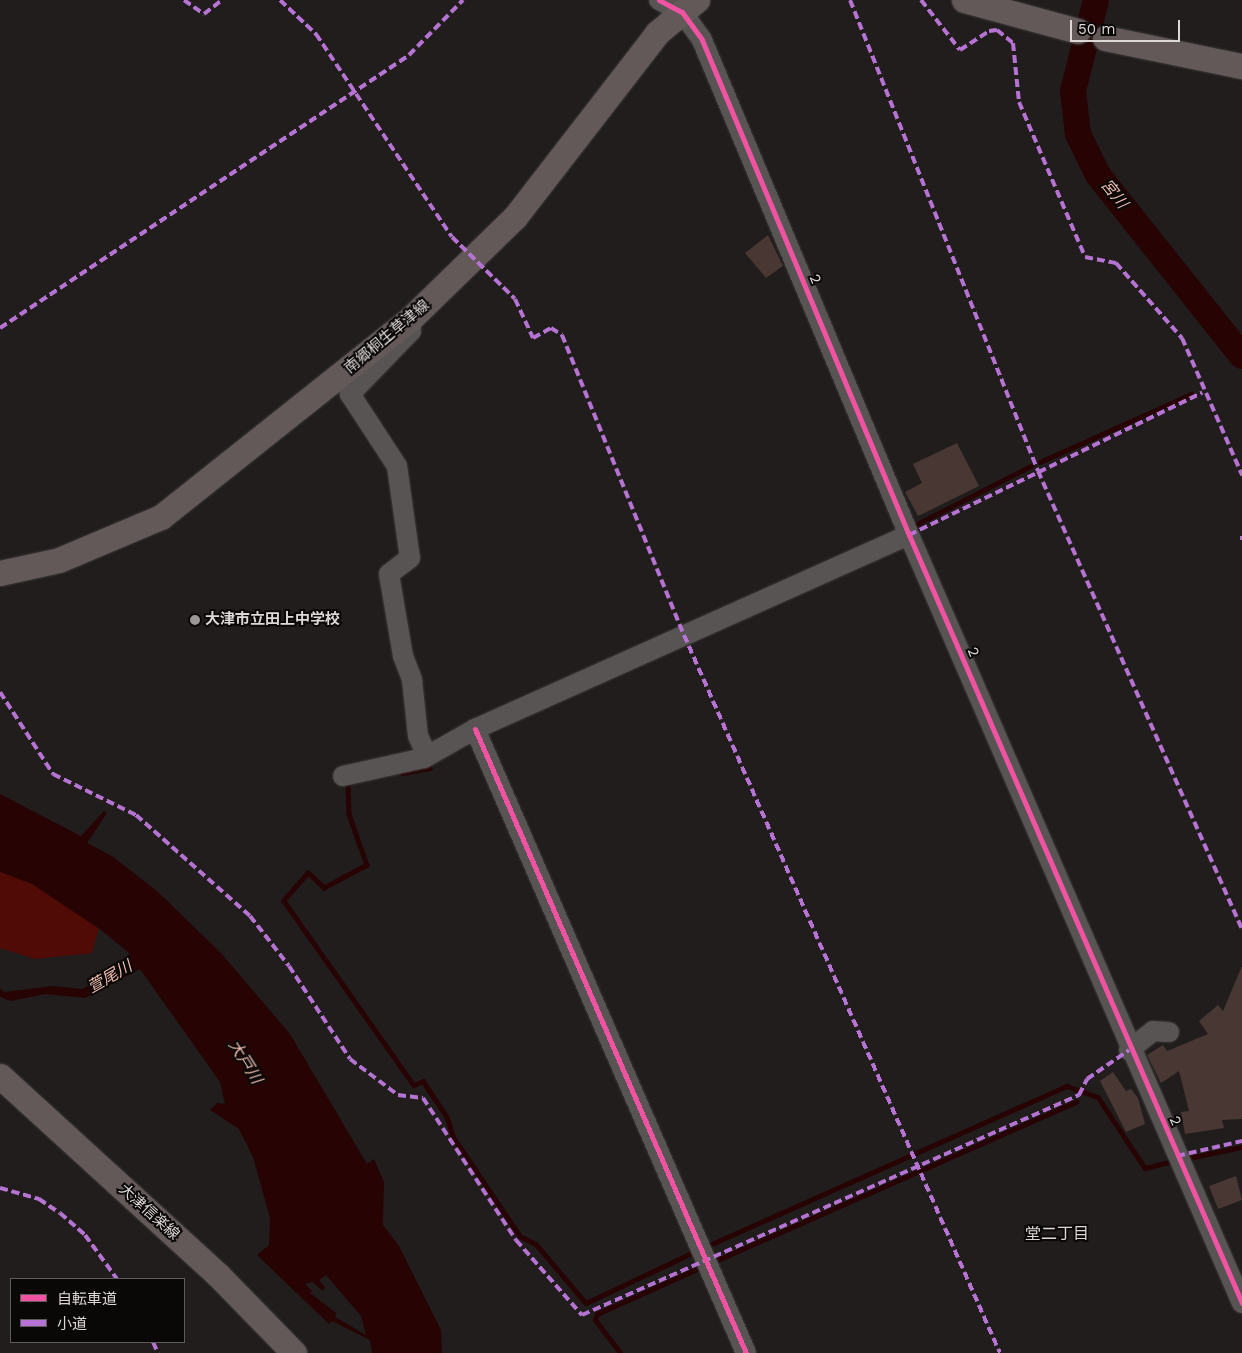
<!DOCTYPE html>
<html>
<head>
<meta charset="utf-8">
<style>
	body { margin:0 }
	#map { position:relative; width:1242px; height:1353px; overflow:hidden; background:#211d1d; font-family:"Work Sans","Noto Sans JP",sans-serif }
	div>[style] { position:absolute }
	.green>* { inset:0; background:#500b06 }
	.water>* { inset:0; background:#270303 }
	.stream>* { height:4.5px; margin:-2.25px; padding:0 2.25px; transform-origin:2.25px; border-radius:2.25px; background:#270303 }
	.river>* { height:26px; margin:-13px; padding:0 13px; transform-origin:13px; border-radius:13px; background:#270303 }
	.building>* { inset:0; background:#493734 }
	.roads { filter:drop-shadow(0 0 1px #3c3939) drop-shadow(0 0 1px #3c3939) }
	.minor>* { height:20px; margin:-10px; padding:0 10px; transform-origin:10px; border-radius:10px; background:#575453 }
	.major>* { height:25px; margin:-12.5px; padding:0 12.5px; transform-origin:12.5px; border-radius:12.5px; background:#635958 }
	.quiet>* { height:4px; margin-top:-2px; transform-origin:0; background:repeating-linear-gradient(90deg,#b673d3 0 8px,transparent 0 12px) }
	.cycleway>* { height:5px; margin:-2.5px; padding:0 2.5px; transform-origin:2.5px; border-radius:2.5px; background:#f153a3 }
	.dots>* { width:14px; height:14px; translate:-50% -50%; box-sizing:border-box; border:2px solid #0a0807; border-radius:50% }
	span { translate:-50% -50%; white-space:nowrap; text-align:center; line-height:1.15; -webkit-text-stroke:4px #0a0807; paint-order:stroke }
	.street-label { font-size:15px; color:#ddd8d7 }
	.poi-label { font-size:15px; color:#ddd8d7; font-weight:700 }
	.left { translate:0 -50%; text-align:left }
	.water-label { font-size:16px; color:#f1bcb1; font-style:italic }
	.neighbourhood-label { font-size:16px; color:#ddd8d7 }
	.legend { position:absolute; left:10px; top:1278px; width:175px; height:65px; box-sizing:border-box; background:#0a0807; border:1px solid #5e5b5a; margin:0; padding:6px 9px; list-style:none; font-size:15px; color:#ddd8d7 }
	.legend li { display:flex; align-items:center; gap:10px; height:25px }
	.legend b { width:25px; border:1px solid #5e5b5a }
	.scale { position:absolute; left:1070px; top:20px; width:110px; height:22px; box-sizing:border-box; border:2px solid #ddd8d7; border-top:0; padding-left:6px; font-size:15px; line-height:18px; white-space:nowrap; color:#ddd8d7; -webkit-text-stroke:4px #0a0807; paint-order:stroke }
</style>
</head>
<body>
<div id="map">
	<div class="green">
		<i style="clip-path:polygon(0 866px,34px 881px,100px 924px,92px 953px,35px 959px,0 948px)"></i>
	</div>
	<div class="water">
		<i style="clip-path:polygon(evenodd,0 794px,81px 836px,104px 811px,107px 813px,87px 843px,112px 856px,158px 892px,221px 953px,290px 1034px,367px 1164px,374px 1159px,384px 1182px,383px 1225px,399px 1246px,441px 1330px,442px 1353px,372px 1353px,370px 1340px,332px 1321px,329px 1324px,257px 1255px,269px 1245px,270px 1218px,253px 1157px,239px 1129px,210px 1110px,217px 1103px,225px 1104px,220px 1082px,140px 969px,85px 998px,45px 994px,11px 1001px,0 997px,0 988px,4px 992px,53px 986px,82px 989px,130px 963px,129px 953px,101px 930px,32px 884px,0 872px,0 794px,326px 1275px,361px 1316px,366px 1335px,335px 1317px,336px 1313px,309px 1292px,313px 1292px,305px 1284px,312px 1282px,323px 1291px,325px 1287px,319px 1280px,326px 1275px)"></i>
	</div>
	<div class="stream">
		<i style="left:1040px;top:462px;width:166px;rotate:-24.2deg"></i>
		<i style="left:917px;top:524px;width:128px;rotate:-27deg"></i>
		<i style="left:402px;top:773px;width:28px;rotate:-10deg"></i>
		<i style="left:348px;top:784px;width:30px;rotate:88deg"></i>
		<i style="left:349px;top:814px;width:54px;rotate:70.6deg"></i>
		<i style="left:367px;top:865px;width:49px;rotate:151.9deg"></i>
		<i style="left:324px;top:888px;width:22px;rotate:-137deg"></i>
		<i style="left:308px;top:873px;width:37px;rotate:131deg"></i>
		<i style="left:284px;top:901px;width:225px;rotate:54.8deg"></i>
		<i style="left:414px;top:1085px;width:10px;rotate:-24deg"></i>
		<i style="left:423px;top:1081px;width:43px;rotate:56.3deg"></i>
		<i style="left:447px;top:1117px;width:22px;rotate:72deg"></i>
		<i style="left:454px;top:1138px;width:118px;rotate:56deg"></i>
		<i style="left:520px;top:1236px;width:18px;rotate:27deg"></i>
		<i style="left:536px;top:1244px;width:77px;rotate:49.7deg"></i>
		<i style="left:586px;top:1303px;width:122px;rotate:-25.3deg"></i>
		<i style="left:1184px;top:1159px;width:59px;rotate:-11.7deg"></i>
		<i style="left:705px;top:1247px;width:396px;rotate:-24deg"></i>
		<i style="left:1067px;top:1086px;width:33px;rotate:20deg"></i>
		<i style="left:1098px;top:1097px;width:85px;rotate:56.5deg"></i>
		<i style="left:1145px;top:1168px;width:30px;rotate:-14deg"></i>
		<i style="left:713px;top:1262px;width:397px;rotate:-23.8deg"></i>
		<i style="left:620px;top:1353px;width:41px;rotate:-127.1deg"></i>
		<i style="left:595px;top:1320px;width:6px;rotate:-72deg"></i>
		<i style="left:597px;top:1314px;width:117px;rotate:-24.2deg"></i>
	</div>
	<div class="river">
		<i style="left:1096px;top:0;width:94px;rotate:104.2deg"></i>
		<i style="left:1073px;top:91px;width:43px;rotate:83.4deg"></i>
		<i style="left:1078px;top:134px;width:46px;rotate:64deg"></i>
		<i style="left:1098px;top:175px;width:231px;rotate:51.5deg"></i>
	</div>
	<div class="building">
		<i style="clip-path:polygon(768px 235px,783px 266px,766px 278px,745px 253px)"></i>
		<i style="clip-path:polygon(957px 443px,979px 486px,918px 516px,905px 492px,922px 483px,913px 464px)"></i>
		<i style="clip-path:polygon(1242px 966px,1242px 1119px,1222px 1120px,1224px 1128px,1185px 1134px,1181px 1112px,1189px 1111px,1179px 1071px,1161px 1083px,1147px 1055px,1163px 1045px,1167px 1051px,1208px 1034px,1199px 1021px,1218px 1005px,1223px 1011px)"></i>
		<i style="clip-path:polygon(1113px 1072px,1126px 1091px,1131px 1089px,1138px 1098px,1145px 1124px,1126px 1132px,1100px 1081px)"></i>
		<i style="clip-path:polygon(1236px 1176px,1242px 1200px,1218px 1209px,1209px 1186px)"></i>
	</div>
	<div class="roads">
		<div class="minor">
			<i style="left:659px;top:0;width:26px;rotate:28deg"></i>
			<i style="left:682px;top:12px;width:34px;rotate:54deg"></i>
			<i style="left:702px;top:40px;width:537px;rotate:67.31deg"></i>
			<i style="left:909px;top:535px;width:837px;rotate:66.56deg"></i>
			<i style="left:410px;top:319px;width:12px;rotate:85deg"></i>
			<i style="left:411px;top:331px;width:88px;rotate:134.1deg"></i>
			<i style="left:350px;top:394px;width:86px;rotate:56.9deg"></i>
			<i style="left:397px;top:466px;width:93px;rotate:82deg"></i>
			<i style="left:410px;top:558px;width:26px;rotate:143deg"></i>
			<i style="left:389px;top:574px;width:83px;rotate:80.3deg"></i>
			<i style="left:403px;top:656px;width:26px;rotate:69deg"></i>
			<i style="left:412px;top:680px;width:56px;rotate:83.9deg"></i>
			<i style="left:418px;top:736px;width:21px;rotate:65deg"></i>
			<i style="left:475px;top:729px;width:680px;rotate:66.52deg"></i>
			<i style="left:343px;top:776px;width:83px;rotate:-12.5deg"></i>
			<i style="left:424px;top:758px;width:59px;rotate:-29.6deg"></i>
			<i style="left:475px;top:729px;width:475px;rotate:-24.1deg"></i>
			<i style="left:1129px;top:1050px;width:31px;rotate:-38deg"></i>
			<i style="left:1153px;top:1031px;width:16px;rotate:4deg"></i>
		</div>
		<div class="major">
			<i style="left:964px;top:0;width:118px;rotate:15.2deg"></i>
			<i style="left:1105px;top:38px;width:140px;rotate:11.6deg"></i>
			<i style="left:0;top:573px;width:60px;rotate:-12.4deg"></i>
			<i style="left:59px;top:560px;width:111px;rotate:-22.9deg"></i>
			<i style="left:161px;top:517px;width:318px;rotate:-38.5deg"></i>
			<i style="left:410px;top:319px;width:146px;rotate:-44.2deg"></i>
			<i style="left:515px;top:217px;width:232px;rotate:-52.3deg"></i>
			<i style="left:657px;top:33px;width:52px;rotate:-39.5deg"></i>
			<i style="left:0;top:1076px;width:295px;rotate:42.4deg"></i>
			<i style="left:218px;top:1275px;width:109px;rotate:45.7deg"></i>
		</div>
	</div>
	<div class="quiet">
		<i style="left:184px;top:0;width:24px;rotate:35deg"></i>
		<i style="left:204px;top:14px;width:23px;rotate:-38deg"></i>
		<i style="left:280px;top:0;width:50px;rotate:43.4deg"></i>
		<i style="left:316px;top:34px;width:244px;rotate:56.2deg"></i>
		<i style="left:452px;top:237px;width:88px;rotate:44.5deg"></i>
		<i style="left:515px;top:299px;width:43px;rotate:65.2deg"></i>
		<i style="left:533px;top:338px;width:21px;rotate:-29deg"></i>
		<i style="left:551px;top:328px;width:13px;rotate:32deg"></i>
		<i style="left:562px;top:335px;width:324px;rotate:67.9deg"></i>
		<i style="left:684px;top:635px;width:784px;rotate:66.25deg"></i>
		<i style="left:850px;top:0;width:507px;rotate:68.24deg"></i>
		<i style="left:1038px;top:471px;width:501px;rotate:65.99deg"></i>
		<i style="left:921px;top:0;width:63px;rotate:52deg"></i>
		<i style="left:960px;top:50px;width:35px;rotate:-33deg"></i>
		<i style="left:989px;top:31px;width:8px;rotate:-7deg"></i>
		<i style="left:997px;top:30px;width:21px;rotate:39deg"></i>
		<i style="left:1013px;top:43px;width:59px;rotate:84.2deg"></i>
		<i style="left:1019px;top:102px;width:168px;rotate:66.9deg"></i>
		<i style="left:1085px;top:257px;width:32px;rotate:11deg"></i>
		<i style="left:1116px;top:263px;width:100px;rotate:48.7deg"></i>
		<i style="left:1182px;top:338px;width:150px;rotate:66.3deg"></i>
		<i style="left:0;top:328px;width:492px;rotate:-33.7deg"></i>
		<i style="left:409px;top:55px;width:77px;rotate:-45.5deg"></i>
		<i style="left:909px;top:535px;width:326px;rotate:-25.9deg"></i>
		<i style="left:1242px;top:536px;width:4px;rotate:90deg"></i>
		<i style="left:0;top:692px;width:98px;rotate:57.1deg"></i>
		<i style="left:53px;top:774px;width:93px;rotate:26.3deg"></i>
		<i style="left:136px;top:815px;width:152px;rotate:41.5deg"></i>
		<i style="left:250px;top:916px;width:63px;rotate:52deg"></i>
		<i style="left:289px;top:966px;width:111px;rotate:56.7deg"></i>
		<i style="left:350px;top:1059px;width:60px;rotate:36.9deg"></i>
		<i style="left:398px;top:1095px;width:25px;rotate:7deg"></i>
		<i style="left:423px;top:1098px;width:170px;rotate:56.8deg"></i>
		<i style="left:516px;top:1240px;width:100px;rotate:48.7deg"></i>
		<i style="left:582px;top:1315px;width:544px;rotate:-23.88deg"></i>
		<i style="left:1079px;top:1095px;width:18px;rotate:-63deg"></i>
		<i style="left:1087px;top:1079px;width:51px;rotate:-34.6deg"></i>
		<i style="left:1177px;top:1156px;width:67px;rotate:-13deg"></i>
		<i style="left:0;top:1188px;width:41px;rotate:15.8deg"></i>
		<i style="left:39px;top:1199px;width:25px;rotate:34deg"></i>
		<i style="left:60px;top:1213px;width:33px;rotate:41deg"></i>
		<i style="left:85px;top:1235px;width:54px;rotate:54deg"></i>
		<i style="left:153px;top:1342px;width:12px;rotate:66deg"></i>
	</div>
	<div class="cycleway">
		<i style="left:659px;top:0;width:26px;rotate:28deg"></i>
		<i style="left:682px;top:12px;width:34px;rotate:54deg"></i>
		<i style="left:702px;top:40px;width:537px;rotate:67.31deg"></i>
		<i style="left:909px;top:535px;width:837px;rotate:66.56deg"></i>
		<i style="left:475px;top:729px;width:680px;rotate:66.52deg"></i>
	</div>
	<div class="dots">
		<i style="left:195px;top:620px;background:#9b9796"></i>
	</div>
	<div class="street-label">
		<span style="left:815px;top:279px;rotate:67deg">2</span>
		<span style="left:387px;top:337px;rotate:-40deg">南郷桐生草津線</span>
		<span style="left:973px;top:652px;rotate:67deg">2</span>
		<span style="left:1175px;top:1121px;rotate:66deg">2</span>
		<span style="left:149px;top:1212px;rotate:42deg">大津信楽線</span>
	</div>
	<div class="poi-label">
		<span class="left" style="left:205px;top:620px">大津市立田上中学校</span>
	</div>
	<div class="water-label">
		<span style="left:1114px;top:194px;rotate:51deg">宮川</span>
		<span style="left:110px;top:977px;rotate:-30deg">萱尾川</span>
		<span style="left:245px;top:1062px;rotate:58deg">大戸川</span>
	</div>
	<div class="neighbourhood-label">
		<span style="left:1057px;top:1234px">堂二丁目</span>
	</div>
	<ul class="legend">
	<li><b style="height:6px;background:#f153a3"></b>自転車道</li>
	<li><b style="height:6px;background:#b673d3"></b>小道</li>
	</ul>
	<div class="scale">50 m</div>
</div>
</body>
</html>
